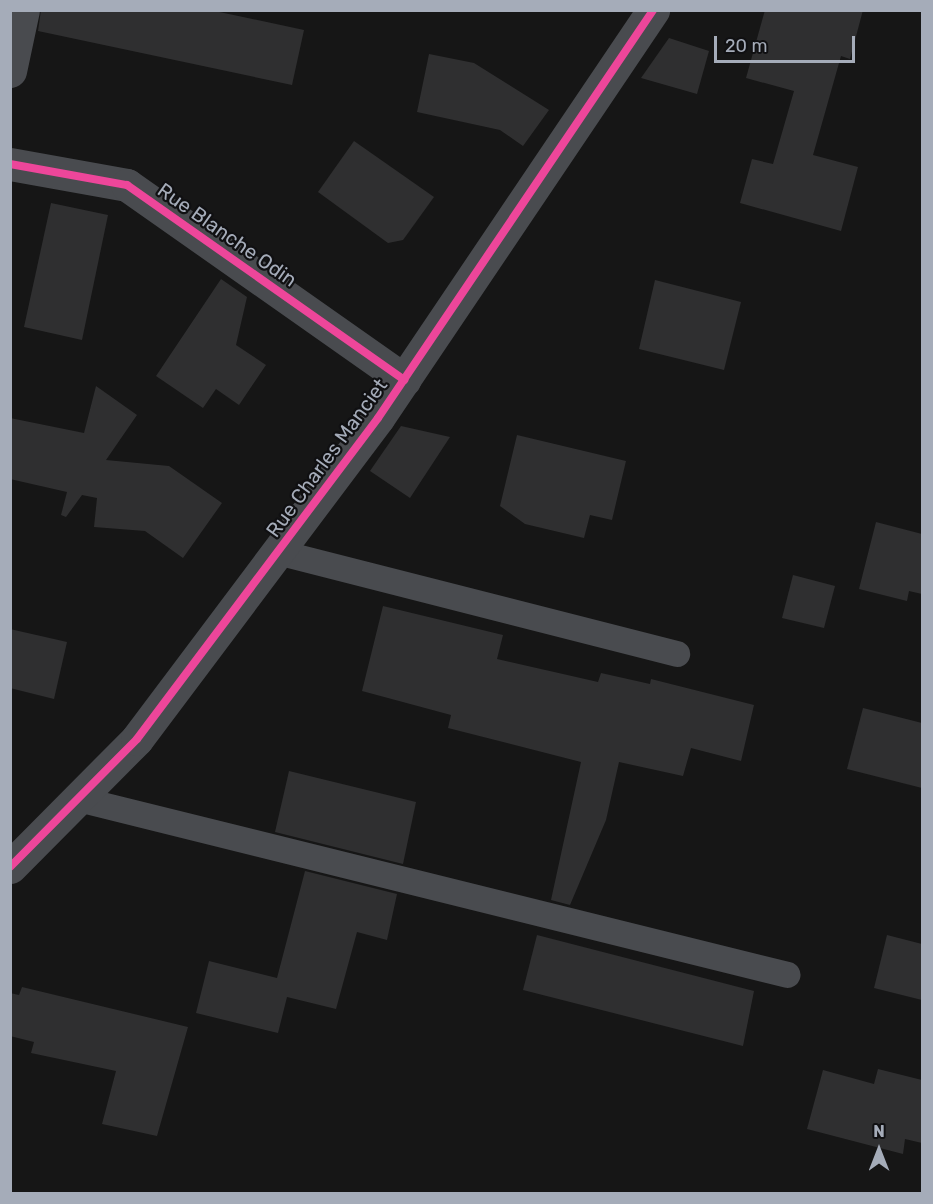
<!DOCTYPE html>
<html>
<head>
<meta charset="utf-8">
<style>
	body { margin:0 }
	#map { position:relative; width:933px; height:1204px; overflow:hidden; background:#161616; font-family:Rubik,sans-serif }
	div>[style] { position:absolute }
	.building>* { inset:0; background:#2f2f30 }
	.lane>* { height:26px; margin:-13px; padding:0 13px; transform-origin:13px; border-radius:13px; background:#494b4f }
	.street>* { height:33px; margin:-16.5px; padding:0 16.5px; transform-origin:16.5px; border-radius:16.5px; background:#494b4f }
	.cycleway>* { height:8px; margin:-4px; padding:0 4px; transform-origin:4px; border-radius:4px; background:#ed469a }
	span { translate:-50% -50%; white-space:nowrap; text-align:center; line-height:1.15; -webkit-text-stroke:4.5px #101012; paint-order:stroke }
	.street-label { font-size:20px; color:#a5acb9 }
	.frame { position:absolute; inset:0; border:12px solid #a5acb9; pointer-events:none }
	.north { position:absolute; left:849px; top:1120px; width:60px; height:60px; -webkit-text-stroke:4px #101012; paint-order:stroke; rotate:0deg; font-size:16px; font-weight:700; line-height:24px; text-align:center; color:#a5acb9 }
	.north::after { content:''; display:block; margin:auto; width:21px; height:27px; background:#a5acb9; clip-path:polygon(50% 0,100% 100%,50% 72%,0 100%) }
	.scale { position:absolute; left:714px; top:36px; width:141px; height:27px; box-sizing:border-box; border:3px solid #a5acb9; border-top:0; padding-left:8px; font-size:18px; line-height:21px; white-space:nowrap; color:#a5acb9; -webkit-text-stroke:4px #101012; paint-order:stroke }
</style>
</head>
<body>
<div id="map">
	<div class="building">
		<i style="clip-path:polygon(41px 10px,210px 10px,304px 30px,292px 85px,38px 31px)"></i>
		<i style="clip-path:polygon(765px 10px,863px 10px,850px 59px,841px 56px,813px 155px,858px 167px,841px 231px,740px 203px,752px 159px,773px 164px,794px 91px,746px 78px)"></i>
		<i style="clip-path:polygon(669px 38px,709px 51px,697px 94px,641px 78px)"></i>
		<i style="clip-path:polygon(429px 54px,474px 63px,549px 110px,523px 146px,500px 130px,417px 112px)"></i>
		<i style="clip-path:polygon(354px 141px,434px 197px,403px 240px,388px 243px,318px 192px)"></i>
		<i style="clip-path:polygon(51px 203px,108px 215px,82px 340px,24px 327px)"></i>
		<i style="clip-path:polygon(221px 279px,247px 297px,236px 345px,266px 365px,239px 405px,216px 389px,203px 408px,156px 376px)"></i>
		<i style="clip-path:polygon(655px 280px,741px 302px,724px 370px,639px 349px)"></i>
		<i style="clip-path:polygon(96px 386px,137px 415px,106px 460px,169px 466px,222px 503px,183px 558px,145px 531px,94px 527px,97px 498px,82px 495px,66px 517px,61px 515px,67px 492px,10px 479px,10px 418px,84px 433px)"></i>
		<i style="clip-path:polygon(401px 426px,450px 437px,410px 498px,370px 471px)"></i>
		<i style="clip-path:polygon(517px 435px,626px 461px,612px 520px,590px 515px,584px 538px,525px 524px,500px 506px)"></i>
		<i style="clip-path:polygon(876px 522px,922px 534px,922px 594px,909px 591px,907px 601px,859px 589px)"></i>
		<i style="clip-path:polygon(793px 575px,835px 586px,824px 628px,782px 618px)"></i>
		<i style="clip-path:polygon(383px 606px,503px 635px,497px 659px,598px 682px,601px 673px,650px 684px,651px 679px,754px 705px,741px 761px,691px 748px,683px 776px,619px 762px,606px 820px,570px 905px,551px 900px,581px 762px,448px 728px,451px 715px,362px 691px)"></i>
		<i style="clip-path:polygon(10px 629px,67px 642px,54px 699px,10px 688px)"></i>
		<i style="clip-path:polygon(863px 708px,922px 723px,922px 788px,847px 769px)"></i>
		<i style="clip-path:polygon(289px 771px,416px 802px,403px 864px,275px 832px)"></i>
		<i style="clip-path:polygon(305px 871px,397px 894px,387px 940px,357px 932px,336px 1009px,287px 997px,278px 1033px,196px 1013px,209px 961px,277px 978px)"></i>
		<i style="clip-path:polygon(537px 935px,754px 991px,743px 1046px,523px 990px)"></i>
		<i style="clip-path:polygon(887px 935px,922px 944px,922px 1000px,874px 988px)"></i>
		<i style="clip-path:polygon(22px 987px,188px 1027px,157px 1136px,102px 1124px,116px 1071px,31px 1053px,34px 1042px,10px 1036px,10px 993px,19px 995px)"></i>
		<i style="clip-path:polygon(878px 1069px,922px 1080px,922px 1143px,905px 1139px,903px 1154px,807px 1129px,823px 1070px,874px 1084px)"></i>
	</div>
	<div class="lane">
		<i style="left:277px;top:552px;width:413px;rotate:14.3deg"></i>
		<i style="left:78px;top:799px;width:731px;rotate:13.92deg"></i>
	</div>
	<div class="street">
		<i style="left:10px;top:71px;width:62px;rotate:-78deg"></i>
		<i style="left:10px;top:164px;width:119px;rotate:10.2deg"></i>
		<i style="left:127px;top:185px;width:339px;rotate:35.1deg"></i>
		<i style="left:10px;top:867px;width:180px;rotate:-45.2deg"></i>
		<i style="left:137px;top:739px;width:401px;rotate:-53.1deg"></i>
		<i style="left:378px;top:418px;width:492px;rotate:-56deg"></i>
	</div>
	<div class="cycleway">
		<i style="left:10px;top:164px;width:119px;rotate:10.2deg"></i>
		<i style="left:127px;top:185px;width:339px;rotate:35.1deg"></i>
		<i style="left:10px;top:867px;width:180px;rotate:-45.2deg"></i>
		<i style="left:137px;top:739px;width:401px;rotate:-53.1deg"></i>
		<i style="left:378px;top:418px;width:492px;rotate:-56deg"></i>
	</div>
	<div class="street-label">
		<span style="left:227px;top:235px;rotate:35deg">Rue Blanche Odin</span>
		<span style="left:327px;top:458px;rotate:-54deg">Rue Charles Manciet</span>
	</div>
	<div class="frame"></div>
	<div class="north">N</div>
	<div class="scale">20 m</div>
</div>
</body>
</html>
